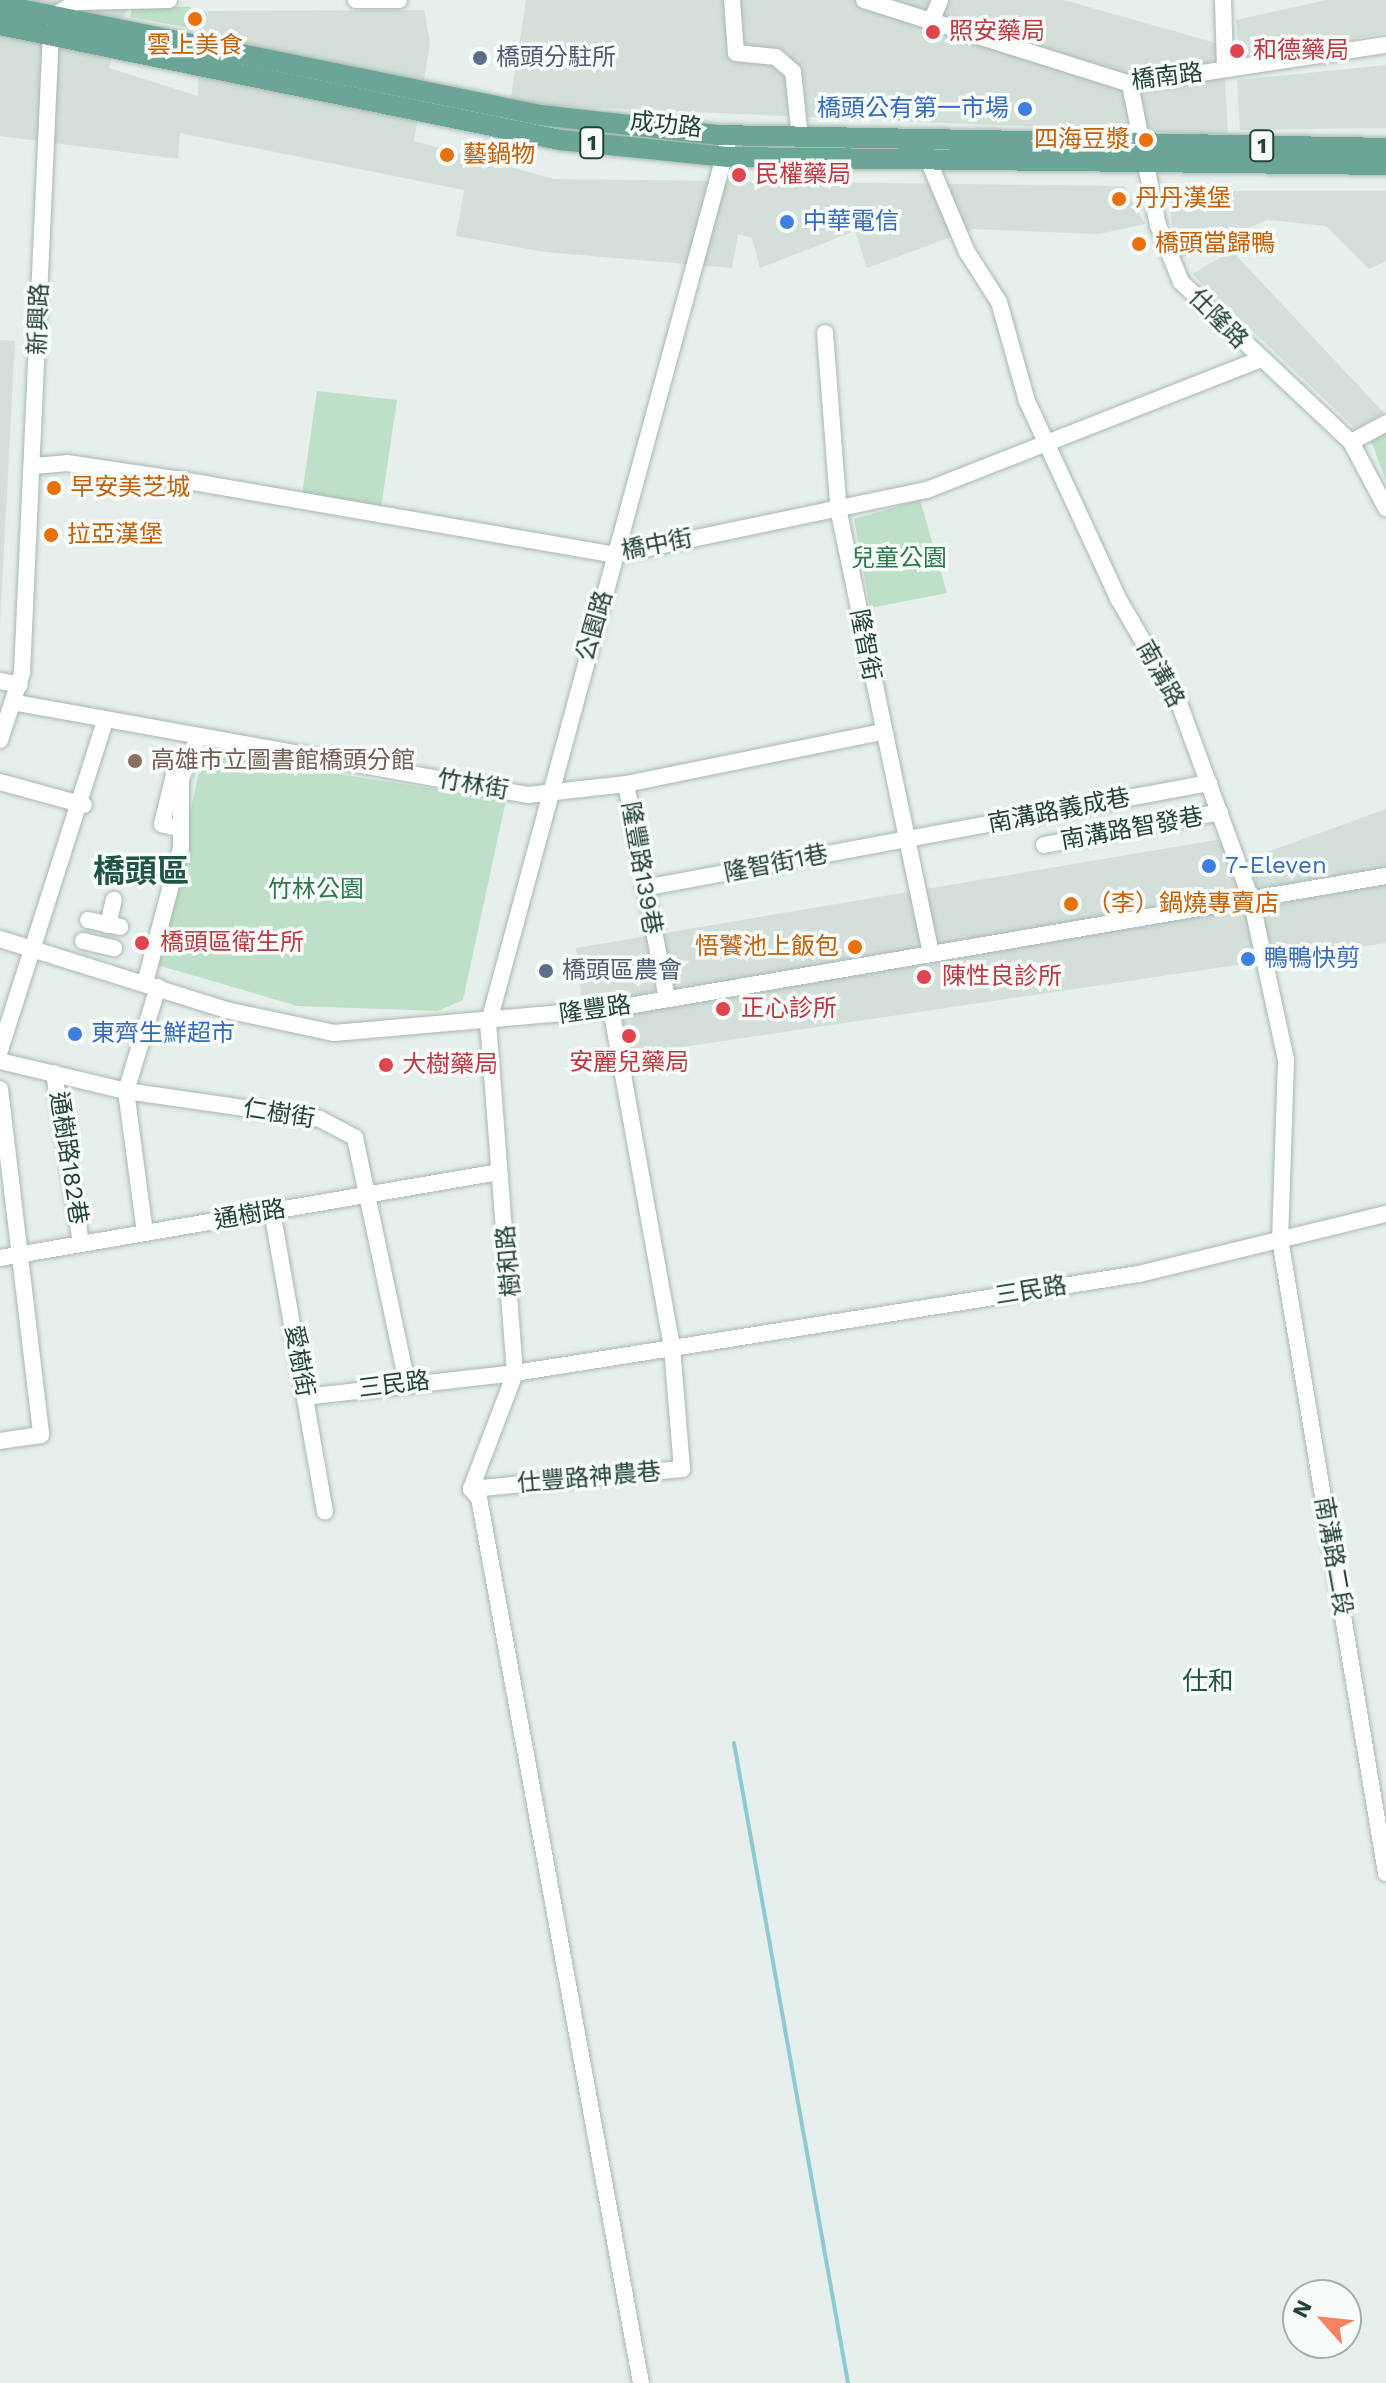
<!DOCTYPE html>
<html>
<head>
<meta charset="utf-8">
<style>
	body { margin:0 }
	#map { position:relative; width:1386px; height:2383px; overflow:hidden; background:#e6efeb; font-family:"Work Sans","Noto Sans TC",sans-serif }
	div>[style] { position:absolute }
	.built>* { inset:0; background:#d4dfda }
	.green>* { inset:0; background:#bfe0c8 }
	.stream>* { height:4px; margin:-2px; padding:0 2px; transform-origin:2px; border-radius:2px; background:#8ec9d4 }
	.roads { filter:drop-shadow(0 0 2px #a8b8b2) drop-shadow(0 0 2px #a8b8b2) }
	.minor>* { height:16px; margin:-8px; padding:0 8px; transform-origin:8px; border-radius:8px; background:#fff }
	.major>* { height:20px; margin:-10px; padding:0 10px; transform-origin:10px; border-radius:10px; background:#6aa596 }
	.dots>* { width:22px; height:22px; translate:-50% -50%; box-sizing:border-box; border:4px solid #f7fbf9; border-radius:50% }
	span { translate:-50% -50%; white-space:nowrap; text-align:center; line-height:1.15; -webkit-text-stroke:7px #f7fbf9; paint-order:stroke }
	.shield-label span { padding:2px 6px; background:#f7fbf9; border:2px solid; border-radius:6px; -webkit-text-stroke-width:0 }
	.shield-label { font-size:22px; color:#24423a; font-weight:700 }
	.health-label { font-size:24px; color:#be3a42 }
	.left { translate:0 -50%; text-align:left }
	.food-label { font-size:24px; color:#c56008 }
	.right { translate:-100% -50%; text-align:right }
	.service-label { font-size:24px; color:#4e5e75 }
	.street-label { font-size:24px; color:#24423a }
	.shop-label { font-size:24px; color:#366cbe }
	.park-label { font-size:24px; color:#2d7a4b }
	.education-label { font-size:24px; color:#785e54 }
	.neighbourhood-label { font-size:26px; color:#1f5548 }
	.district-label { font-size:32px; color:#1f5548; font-weight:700 }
	.north { position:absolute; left:1282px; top:2279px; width:80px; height:80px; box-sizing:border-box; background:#f7fbf9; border:2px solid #a3b1ad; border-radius:50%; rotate:297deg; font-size:22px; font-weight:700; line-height:32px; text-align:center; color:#24423a }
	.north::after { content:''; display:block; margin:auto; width:28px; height:36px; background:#f4845f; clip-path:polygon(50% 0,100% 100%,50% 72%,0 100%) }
</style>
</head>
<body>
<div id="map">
	<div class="built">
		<i style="clip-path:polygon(0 0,129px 0,109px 68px,198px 96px,198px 11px,424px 10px,430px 43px,414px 141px,554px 179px,1124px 186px,1145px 224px,1099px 234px,973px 229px,867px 268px,855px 231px,760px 268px,752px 238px,738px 234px,732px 268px,545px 252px,456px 236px,464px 190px,180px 133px,178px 159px,0 136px)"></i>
		<i style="clip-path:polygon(526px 0,1064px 0,1223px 45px,1228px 135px,510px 104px)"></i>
		<i style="clip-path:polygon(1327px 0,1386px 0,1386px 33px,1240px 58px,1236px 20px)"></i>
		<i style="clip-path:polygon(1386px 65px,1386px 128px,1240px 130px,1237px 80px)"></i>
		<i style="clip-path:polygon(1166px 191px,1386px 191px,1386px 261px,1369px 269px,1326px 226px,1267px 220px,1179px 259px)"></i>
		<i style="clip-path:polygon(1232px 251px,1295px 318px,1384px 413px,1356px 429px,1192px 274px)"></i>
		<i style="clip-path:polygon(0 340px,15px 341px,0 626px)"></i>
		<i style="clip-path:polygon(1386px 809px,1386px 943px,628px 1055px,616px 997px,582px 1006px,576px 948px,1222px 839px,1234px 864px)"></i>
	</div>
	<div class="green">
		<i style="clip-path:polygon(133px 6px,191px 7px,189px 28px,130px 17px)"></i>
		<i style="clip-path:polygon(317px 391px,397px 400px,381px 508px,302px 495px)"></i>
		<i style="clip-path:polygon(1386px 432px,1386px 481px,1371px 441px)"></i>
		<i style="clip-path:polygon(920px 500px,947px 593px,870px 608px,854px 519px)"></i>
		<i style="clip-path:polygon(203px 753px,506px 800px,463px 1000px,438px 1011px,298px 1006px,157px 965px)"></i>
	</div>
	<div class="stream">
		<i style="left:734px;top:1743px;width:650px;rotate:79.9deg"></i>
	</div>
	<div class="roads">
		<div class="minor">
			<i style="left:356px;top:0;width:43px"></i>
			<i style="left:732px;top:0;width:53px;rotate:85.7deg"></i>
			<i style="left:736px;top:53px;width:40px;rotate:5.7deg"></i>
			<i style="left:776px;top:57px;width:23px;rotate:41deg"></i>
			<i style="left:793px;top:72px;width:66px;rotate:83.9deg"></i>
			<i style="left:864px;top:0;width:279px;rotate:17.5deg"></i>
			<i style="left:1130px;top:84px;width:259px;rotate:-8.7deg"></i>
			<i style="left:1223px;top:0;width:69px;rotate:88.3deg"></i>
			<i style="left:930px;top:24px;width:26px;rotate:-67deg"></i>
			<i style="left:1130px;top:84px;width:144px;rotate:78.8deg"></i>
			<i style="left:1158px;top:225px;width:61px;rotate:68deg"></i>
			<i style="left:1181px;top:282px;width:233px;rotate:43.3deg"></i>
			<i style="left:1351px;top:442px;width:75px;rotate:62.1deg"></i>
			<i style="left:920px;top:141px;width:121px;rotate:67.1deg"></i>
			<i style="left:967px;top:252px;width:59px;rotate:57.4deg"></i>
			<i style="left:999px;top:302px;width:103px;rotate:74.2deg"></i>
			<i style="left:1027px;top:401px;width:219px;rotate:65.2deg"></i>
			<i style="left:1119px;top:600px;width:119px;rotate:59.8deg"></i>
			<i style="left:1179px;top:703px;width:209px;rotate:69.8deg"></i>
			<i style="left:1251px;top:899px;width:165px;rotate:77.7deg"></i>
			<i style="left:1286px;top:1060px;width:179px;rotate:91.9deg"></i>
			<i style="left:1280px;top:1239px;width:643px;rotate:80.51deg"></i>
			<i style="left:825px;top:333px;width:181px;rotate:85.6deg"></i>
			<i style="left:839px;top:513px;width:450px;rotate:78.2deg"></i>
			<i style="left:1351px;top:442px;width:40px;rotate:-28deg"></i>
			<i style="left:34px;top:466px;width:33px;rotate:-5deg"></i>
			<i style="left:67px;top:463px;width:110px;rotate:8.4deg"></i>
			<i style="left:176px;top:479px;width:446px;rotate:9.8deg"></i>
			<i style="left:615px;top:555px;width:319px;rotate:-11.8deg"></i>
			<i style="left:927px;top:490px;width:357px;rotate:-21.4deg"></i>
			<i style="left:0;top:681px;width:20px;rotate:11deg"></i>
			<i style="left:17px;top:703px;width:519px;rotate:10.21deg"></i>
			<i style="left:528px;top:795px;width:99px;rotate:-6.4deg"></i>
			<i style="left:626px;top:784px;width:261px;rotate:-11.5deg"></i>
			<i style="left:0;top:740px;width:71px;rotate:-71.8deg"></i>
			<i style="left:22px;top:673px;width:642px;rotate:-87.41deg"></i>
			<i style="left:51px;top:32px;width:19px;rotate:-72deg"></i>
			<i style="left:57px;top:14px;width:22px;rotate:-32deg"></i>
			<i style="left:76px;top:2px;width:93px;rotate:-1.2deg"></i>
			<i style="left:175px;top:771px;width:55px;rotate:103.8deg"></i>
			<i style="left:162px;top:824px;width:16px;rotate:14deg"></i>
			<i style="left:0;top:782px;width:87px;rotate:15.3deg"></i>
			<i style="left:626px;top:784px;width:219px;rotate:79.2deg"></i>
			<i style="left:1044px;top:845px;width:179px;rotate:-10.6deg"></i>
			<i style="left:644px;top:888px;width:575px;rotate:-10.53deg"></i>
			<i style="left:88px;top:920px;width:33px;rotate:12deg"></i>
			<i style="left:108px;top:925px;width:26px;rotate:-77deg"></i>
			<i style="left:0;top:939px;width:237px;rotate:17.4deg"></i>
			<i style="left:226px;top:1010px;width:110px;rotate:12deg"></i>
			<i style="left:334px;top:1033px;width:278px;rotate:-5deg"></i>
			<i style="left:611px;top:1009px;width:786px;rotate:-9.74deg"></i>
			<i style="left:83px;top:941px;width:32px;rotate:13deg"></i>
			<i style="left:145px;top:983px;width:140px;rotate:-75.1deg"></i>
			<i style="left:181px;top:848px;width:69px;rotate:-90deg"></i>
			<i style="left:181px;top:779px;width:44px;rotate:-67.5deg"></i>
			<i style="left:0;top:1050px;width:346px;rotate:-72.3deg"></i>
			<i style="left:0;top:1061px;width:130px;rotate:13.4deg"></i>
			<i style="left:126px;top:1091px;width:196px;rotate:8.2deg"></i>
			<i style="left:320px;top:1119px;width:40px;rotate:28deg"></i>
			<i style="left:355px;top:1138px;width:249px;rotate:78deg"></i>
			<i style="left:54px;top:1073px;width:173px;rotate:81deg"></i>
			<i style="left:0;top:1089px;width:348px;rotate:83.2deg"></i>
			<i style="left:41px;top:1435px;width:41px;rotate:171.7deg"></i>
			<i style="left:272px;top:1211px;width:305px;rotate:80deg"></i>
			<i style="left:145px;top:1233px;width:143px;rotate:-97.6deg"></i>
			<i style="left:126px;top:1091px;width:109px;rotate:-72.9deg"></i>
			<i style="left:0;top:1258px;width:506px;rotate:-9.78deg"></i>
			<i style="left:305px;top:1397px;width:211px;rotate:-6.5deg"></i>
			<i style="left:515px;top:1373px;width:632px;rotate:-9.02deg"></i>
			<i style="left:1139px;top:1274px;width:254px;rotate:-13.7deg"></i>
			<i style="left:471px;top:1489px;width:124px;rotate:-69.2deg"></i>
			<i style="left:515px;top:1373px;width:349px;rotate:-94.4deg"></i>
			<i style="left:488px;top:1025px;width:911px;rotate:-74.79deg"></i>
			<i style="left:471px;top:1489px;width:12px;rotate:48deg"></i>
			<i style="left:479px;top:1498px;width:900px;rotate:79.63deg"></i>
			<i style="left:471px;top:1489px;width:212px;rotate:-5.4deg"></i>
			<i style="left:682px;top:1469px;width:122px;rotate:-94.7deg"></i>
			<i style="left:672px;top:1347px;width:343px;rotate:-100.2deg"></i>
		</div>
		<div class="major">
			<i style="left:0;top:5px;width:551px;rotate:11.51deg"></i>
			<i style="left:540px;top:115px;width:178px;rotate:6.4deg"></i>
			<i style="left:717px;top:135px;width:669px;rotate:1.11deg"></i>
			<i style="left:0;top:25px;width:572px;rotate:11.6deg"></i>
			<i style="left:560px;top:140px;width:167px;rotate:5.8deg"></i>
			<i style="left:726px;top:157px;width:660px;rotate:0.69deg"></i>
		</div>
	</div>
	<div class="dots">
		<i style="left:195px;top:19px;background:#e8710a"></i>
		<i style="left:933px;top:32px;background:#e0444e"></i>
		<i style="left:1237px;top:51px;background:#e0444e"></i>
		<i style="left:480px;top:58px;background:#5c6f8a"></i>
		<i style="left:1025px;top:109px;background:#3f7fe0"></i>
		<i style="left:1146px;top:140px;background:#e8710a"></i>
		<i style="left:447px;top:155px;background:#e8710a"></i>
		<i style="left:739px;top:175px;background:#e0444e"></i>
		<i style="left:1119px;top:199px;background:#e8710a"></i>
		<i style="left:787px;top:222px;background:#3f7fe0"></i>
		<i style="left:1139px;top:244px;background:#e8710a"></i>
		<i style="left:54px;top:488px;background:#e8710a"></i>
		<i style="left:51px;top:535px;background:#e8710a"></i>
		<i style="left:135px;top:761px;background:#8d6e63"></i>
		<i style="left:1209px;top:866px;background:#3f7fe0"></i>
		<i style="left:1071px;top:904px;background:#e8710a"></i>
		<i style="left:142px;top:943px;background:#e0444e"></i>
		<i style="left:855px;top:947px;background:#e8710a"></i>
		<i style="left:1248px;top:959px;background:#3f7fe0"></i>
		<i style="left:546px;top:971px;background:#5c6f8a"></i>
		<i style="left:924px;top:977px;background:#e0444e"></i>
		<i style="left:723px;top:1009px;background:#e0444e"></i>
		<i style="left:75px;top:1034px;background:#3f7fe0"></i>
		<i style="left:629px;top:1036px;background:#e0444e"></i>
		<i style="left:386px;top:1065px;background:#e0444e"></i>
	</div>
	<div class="shield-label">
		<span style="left:592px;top:143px">1</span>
		<span style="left:1262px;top:146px">1</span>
	</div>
	<div class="health-label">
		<span class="left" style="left:949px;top:32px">照安藥局</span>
		<span class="left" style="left:1253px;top:51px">和德藥局</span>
		<span class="left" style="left:755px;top:175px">民權藥局</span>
		<span class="left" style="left:160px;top:943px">橋頭區衛生所</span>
		<span class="left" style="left:942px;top:977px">陳性良診所</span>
		<span class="left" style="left:741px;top:1009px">正心診所</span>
		<span style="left:629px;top:1063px">安麗兒藥局</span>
		<span class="left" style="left:402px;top:1065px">大樹藥局</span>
	</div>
	<div class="food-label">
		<span style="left:195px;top:46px">雲上美食</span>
		<span class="right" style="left:1130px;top:140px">四海豆漿</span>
		<span class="left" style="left:463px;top:155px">藝鍋物</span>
		<span class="left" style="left:1135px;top:199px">丹丹漢堡</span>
		<span class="left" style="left:1155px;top:244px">橋頭當歸鴨</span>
		<span class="left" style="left:70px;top:488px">早安美芝城</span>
		<span class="left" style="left:67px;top:535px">拉亞漢堡</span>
		<span class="left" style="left:1087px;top:904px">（李）鍋燒專賣店</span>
		<span class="right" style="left:839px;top:947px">悟饕池上飯包</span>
	</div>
	<div class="service-label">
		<span class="left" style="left:496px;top:58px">橋頭分駐所</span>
		<span class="left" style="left:562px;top:971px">橋頭區農會</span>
	</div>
	<div class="street-label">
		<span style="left:1167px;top:77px;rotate:-7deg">橋南路</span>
		<span style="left:666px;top:125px;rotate:6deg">成功路</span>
		<span style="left:39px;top:319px;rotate:-88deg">新興路</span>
		<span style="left:1218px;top:319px;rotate:45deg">仕隆路</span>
		<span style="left:657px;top:545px;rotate:-11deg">橋中街</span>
		<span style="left:595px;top:626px;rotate:-74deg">公園路</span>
		<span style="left:865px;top:645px;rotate:79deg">隆智街</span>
		<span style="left:1160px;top:674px;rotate:61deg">南溝路</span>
		<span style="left:473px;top:785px;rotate:10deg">竹林街</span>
		<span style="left:1059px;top:811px;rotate:-11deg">南溝路義成巷</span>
		<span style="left:1132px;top:829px;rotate:-10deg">南溝路智發巷</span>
		<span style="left:776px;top:864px;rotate:-11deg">隆智街1巷</span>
		<span style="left:641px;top:868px;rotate:80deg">隆豐路139巷</span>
		<span style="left:595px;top:1010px;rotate:-8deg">隆豐路</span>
		<span style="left:279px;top:1114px;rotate:9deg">仁樹街</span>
		<span style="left:68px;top:1158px;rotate:81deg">通樹路182巷</span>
		<span style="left:250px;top:1215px;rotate:-10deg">通樹路</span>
		<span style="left:509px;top:1261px;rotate:-95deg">樹和路</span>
		<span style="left:1031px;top:1291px;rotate:-9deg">三民路</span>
		<span style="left:299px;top:1361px;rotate:80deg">愛樹街</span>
		<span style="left:394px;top:1385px;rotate:-7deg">三民路</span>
		<span style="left:589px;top:1478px;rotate:-5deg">仕豐路神農巷</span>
		<span style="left:1333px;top:1556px;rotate:80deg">南溝路二段</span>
	</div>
	<div class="shop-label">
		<span class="right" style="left:1009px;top:109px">橋頭公有第一市場</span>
		<span class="left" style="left:803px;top:222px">中華電信</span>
		<span class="left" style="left:1225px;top:866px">7-Eleven</span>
		<span class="left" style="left:1264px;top:959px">鴨鴨快剪</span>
		<span class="left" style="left:91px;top:1034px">東齊生鮮超市</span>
	</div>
	<div class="park-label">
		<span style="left:899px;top:559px">兒童公園</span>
		<span style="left:316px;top:890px">竹林公園</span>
	</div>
	<div class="education-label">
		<span class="left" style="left:151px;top:761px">高雄市立圖書館橋頭分館</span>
	</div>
	<div class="neighbourhood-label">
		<span style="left:1208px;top:1682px">仕和</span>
	</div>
	<div class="district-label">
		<span style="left:141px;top:871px">橋頭區</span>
	</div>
	<div class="north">N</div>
</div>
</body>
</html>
